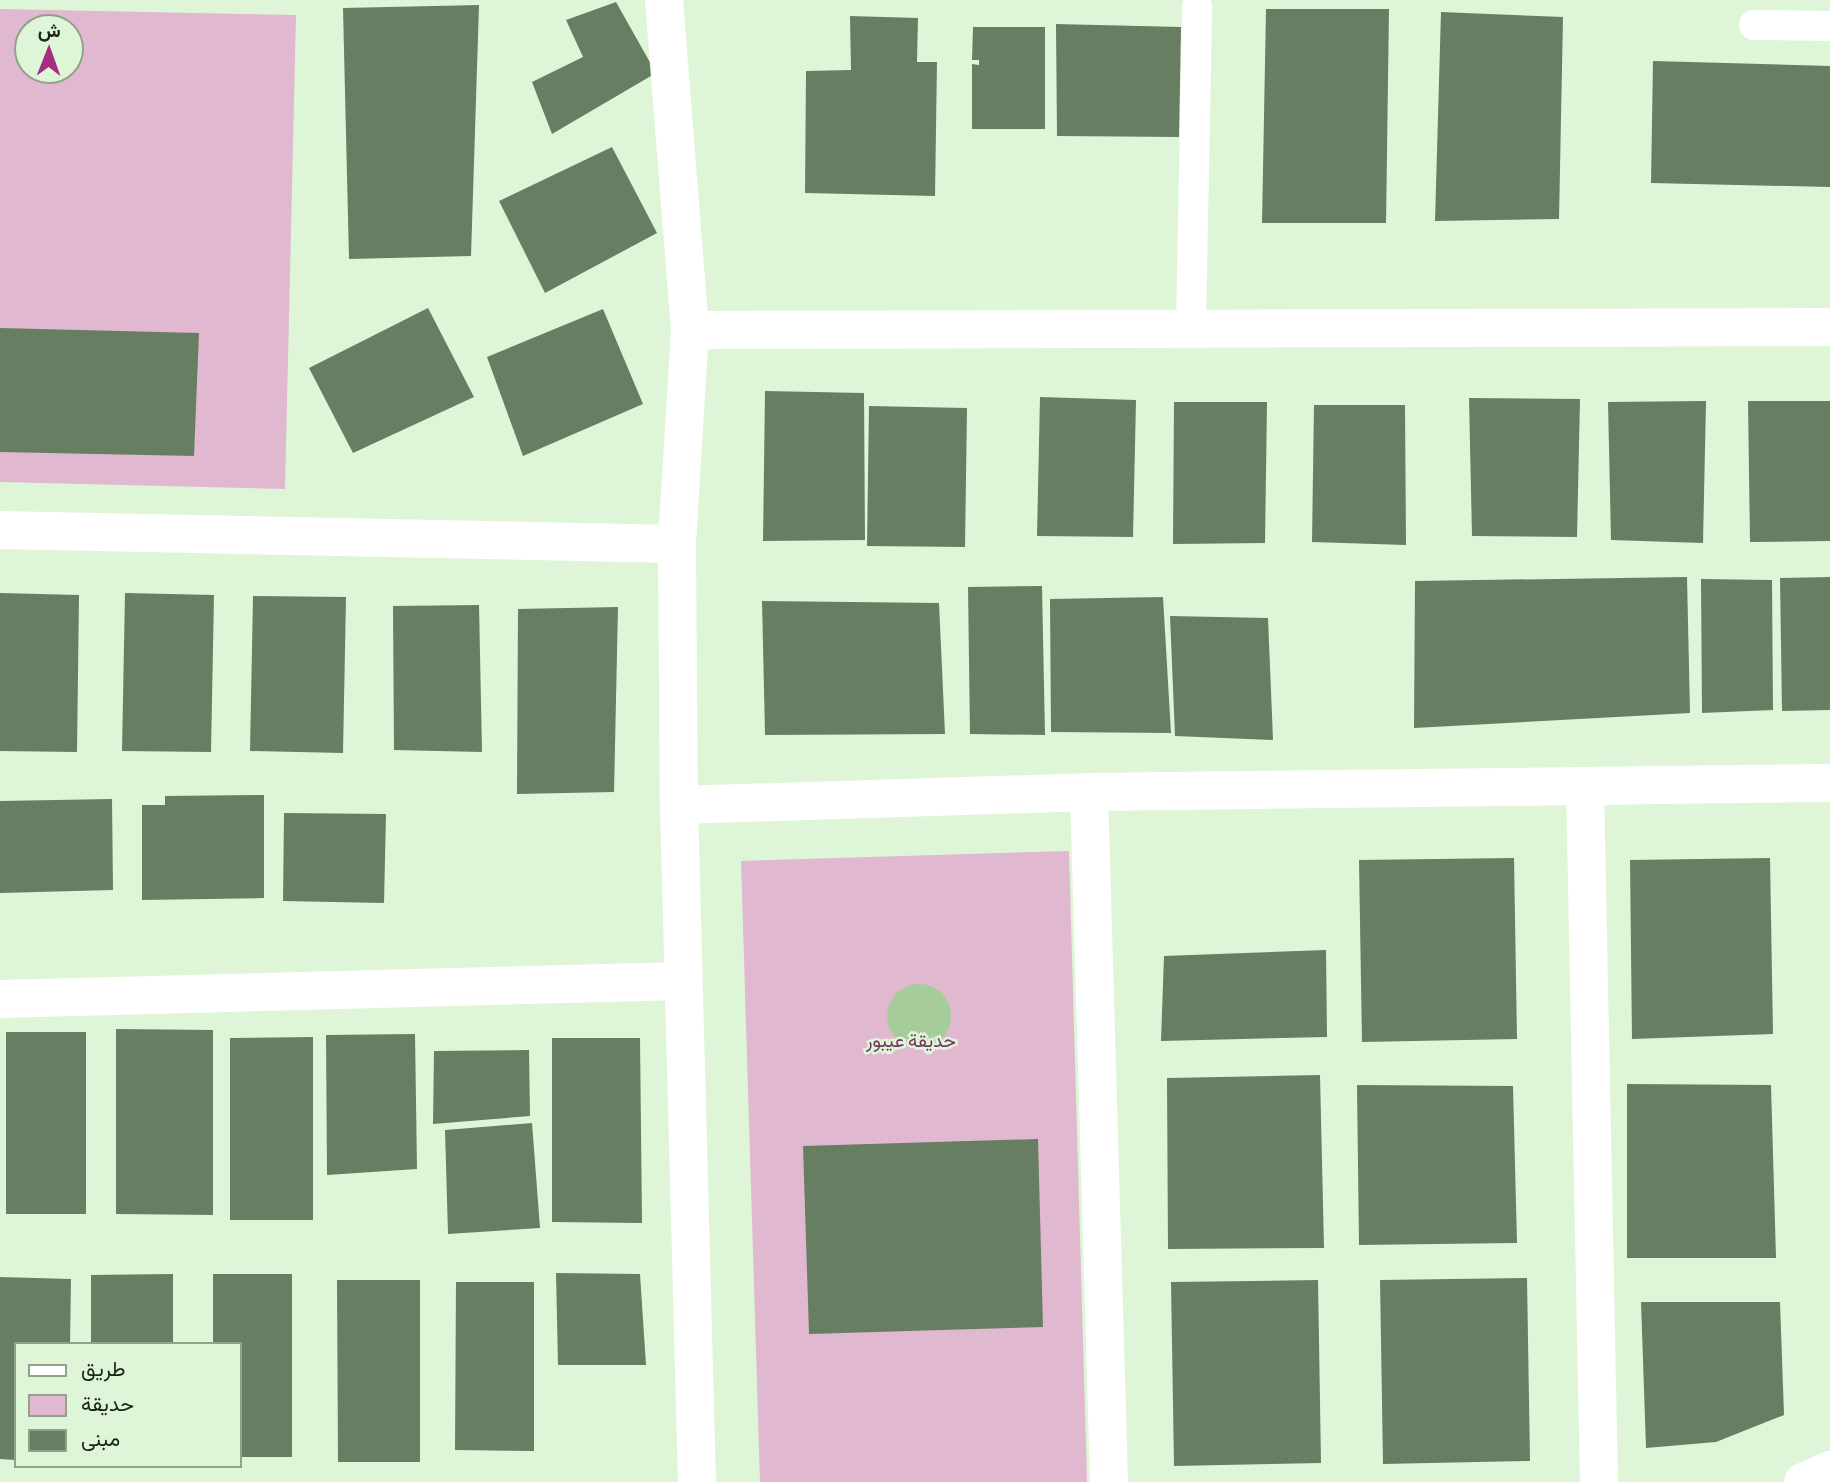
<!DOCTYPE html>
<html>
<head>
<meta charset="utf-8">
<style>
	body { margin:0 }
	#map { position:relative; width:1830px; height:1482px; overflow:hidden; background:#def6d7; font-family:Commissioner,Vazirmatn,sans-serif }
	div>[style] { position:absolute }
	.green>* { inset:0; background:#e0b8d0 }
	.water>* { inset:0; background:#a5cc99 }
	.round { border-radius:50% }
	.building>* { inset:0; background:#687e62 }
	.lane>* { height:30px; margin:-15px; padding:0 15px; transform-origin:15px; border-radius:15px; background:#fff }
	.street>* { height:38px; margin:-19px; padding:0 19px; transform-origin:19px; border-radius:19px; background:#fff }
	span { translate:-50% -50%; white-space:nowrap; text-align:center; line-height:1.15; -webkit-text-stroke:5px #def6d7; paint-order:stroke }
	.park-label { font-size:19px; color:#773362 }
	.legend { position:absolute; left:14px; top:1342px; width:228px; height:126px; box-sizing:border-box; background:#def6d7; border:2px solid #90a28a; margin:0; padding:9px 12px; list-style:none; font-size:21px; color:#1a2317 }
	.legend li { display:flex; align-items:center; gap:14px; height:35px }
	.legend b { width:35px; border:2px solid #90a28a }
	.north { position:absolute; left:14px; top:14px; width:70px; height:70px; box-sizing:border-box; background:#def6d7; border:2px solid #90a28a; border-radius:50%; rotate:1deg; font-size:19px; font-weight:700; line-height:28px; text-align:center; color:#1a2317 }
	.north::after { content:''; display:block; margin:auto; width:24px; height:32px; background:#a52e84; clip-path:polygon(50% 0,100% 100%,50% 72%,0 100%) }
</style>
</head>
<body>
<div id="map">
	<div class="green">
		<i style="clip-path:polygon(evenodd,0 9px,296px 15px,285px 489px,0 482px,0 9px,28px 28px,70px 28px,70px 70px,28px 70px,28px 28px)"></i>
		<i style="clip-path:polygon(1069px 851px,1087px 1482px,760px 1482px,741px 861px)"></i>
	</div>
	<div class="water">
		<i class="round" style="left:887px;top:984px;width:64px;height:64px"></i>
	</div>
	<div class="building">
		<i style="clip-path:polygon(616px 2px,656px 73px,552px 134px,532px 82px,583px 57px,566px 20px)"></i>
		<i style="clip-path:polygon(479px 5px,471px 256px,349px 259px,343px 8px)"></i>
		<i style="clip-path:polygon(1266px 9px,1389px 9px,1386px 223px,1262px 223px)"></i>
		<i style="clip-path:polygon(1441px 12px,1563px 17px,1559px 219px,1435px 221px)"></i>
		<i style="clip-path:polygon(850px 16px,918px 18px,917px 62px,937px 62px,935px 196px,805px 193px,806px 71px,851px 70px)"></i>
		<i style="clip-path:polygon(1056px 24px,1181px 27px,1179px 137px,1057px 136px)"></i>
		<i style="clip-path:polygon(973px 27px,1045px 27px,1045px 129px,972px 129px,972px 64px,979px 65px,979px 60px,972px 60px)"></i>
		<i style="clip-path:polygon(1653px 61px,1830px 66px,1830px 187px,1651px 183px)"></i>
		<i style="clip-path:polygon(612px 147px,657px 233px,545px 293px,499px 201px)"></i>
		<i style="clip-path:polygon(428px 308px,474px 397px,353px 453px,309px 368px)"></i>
		<i style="clip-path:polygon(603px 309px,643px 404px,523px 456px,487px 357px)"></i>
		<i style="clip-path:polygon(0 328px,199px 333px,194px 456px,0 452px)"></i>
		<i style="clip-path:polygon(765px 391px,864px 393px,865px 540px,763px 541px)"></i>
		<i style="clip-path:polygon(1040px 397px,1136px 400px,1133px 537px,1037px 536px)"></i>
		<i style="clip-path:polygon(1469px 398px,1580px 399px,1577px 537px,1472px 536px)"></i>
		<i style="clip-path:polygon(1706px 401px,1703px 543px,1611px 540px,1608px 402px)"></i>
		<i style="clip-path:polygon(1748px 401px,1830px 401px,1830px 541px,1750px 542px)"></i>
		<i style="clip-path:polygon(1174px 402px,1267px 402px,1265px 543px,1173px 544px)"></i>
		<i style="clip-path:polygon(1314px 405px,1405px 405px,1406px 545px,1312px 542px)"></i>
		<i style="clip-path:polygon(869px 406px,967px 408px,965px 547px,867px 546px)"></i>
		<i style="clip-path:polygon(1687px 577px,1690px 713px,1414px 728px,1415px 581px)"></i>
		<i style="clip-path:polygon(1830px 577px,1830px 710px,1782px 711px,1780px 578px)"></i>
		<i style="clip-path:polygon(1701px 579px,1772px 580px,1773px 710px,1702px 713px)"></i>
		<i style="clip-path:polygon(1042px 586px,1045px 735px,970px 734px,968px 587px)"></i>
		<i style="clip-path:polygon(0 593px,79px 595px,77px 752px,0 751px)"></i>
		<i style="clip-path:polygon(125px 593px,214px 595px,211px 752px,122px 751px)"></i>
		<i style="clip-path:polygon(253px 596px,346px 597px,343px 753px,250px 751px)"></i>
		<i style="clip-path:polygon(1163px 597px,1171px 733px,1051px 732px,1050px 599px)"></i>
		<i style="clip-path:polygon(762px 601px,939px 603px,945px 734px,765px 735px)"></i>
		<i style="clip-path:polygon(479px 605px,482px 752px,394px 750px,393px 606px)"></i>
		<i style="clip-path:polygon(618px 607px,614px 792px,517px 794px,518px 609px)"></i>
		<i style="clip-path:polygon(1170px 616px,1268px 618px,1273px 740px,1175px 736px)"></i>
		<i style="clip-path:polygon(264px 795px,264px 898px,142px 900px,142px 805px,165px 805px,165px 796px)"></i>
		<i style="clip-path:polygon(112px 799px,113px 890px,0 893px,0 801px)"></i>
		<i style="clip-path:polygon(284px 813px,386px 814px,384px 903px,283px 901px)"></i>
		<i style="clip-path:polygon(1514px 858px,1517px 1039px,1362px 1042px,1359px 860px)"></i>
		<i style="clip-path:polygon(1770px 858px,1773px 1034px,1632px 1039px,1630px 860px)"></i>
		<i style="clip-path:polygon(1326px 950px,1327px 1037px,1161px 1041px,1164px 956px)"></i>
		<i style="clip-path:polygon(116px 1029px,213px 1030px,213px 1215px,116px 1214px)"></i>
		<i style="clip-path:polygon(6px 1032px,86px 1032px,86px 1214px,6px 1214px)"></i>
		<i style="clip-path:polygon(415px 1034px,417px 1169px,327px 1175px,326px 1035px)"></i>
		<i style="clip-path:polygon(313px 1037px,313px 1220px,230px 1220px,230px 1038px)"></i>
		<i style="clip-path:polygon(552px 1038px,640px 1038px,642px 1223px,552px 1222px)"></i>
		<i style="clip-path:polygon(529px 1050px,530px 1116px,433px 1124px,434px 1051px)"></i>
		<i style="clip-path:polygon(1320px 1075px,1324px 1248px,1168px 1249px,1167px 1078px)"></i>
		<i style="clip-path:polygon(1627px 1084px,1771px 1085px,1776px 1258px,1627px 1258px)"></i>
		<i style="clip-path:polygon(1357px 1085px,1513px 1086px,1517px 1243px,1359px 1245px)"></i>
		<i style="clip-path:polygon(532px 1123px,540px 1228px,448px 1234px,445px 1130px)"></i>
		<i style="clip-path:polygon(1038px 1139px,1043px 1327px,809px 1334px,803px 1146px)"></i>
		<i style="clip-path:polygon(556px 1273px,640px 1274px,646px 1365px,558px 1365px)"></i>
		<i style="clip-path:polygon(173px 1274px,173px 1344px,91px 1344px,91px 1275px)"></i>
		<i style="clip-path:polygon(213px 1274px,292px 1274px,292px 1457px,240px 1457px,240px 1344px,213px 1344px)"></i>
		<i style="clip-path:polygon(0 1277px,71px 1279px,70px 1344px,16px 1344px,16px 1460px,0 1459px)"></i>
		<i style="clip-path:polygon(1527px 1278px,1530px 1461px,1383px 1464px,1380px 1280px)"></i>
		<i style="clip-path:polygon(337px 1280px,420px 1280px,420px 1462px,338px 1462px)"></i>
		<i style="clip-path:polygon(1318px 1280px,1321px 1463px,1174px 1466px,1171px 1282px)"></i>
		<i style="clip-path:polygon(456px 1282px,534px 1282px,534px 1451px,455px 1450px)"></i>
		<i style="clip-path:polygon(1641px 1302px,1780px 1302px,1784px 1415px,1716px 1442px,1646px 1448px)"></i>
	</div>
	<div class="lane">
		<i style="left:1754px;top:25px;width:76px;rotate:0.8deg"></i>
		<i style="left:1191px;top:327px;width:320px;rotate:-88.9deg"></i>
	</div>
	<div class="street">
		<i style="left:664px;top:0;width:331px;rotate:85.5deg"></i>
		<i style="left:690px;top:330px;width:214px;rotate:93.5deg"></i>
		<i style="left:677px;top:544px;width:261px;rotate:89.6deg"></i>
		<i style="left:679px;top:805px;width:677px;rotate:88.48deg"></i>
		<i style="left:690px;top:330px;width:1140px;rotate:-0.15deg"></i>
		<i style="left:0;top:530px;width:677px;rotate:1.18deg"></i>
		<i style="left:1585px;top:786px;width:696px;rotate:88.85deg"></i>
		<i style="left:1089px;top:792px;width:690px;rotate:88.34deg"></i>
		<i style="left:679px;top:805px;width:410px;rotate:-1.8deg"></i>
		<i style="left:1089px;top:792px;width:741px;rotate:-0.7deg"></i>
		<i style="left:0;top:999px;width:683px;rotate:-1.51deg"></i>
		<i style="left:1803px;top:1482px;width:30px;rotate:-24deg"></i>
	</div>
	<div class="park-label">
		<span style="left:911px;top:1040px">حديقة عيبور</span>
	</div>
	<ul class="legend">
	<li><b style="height:9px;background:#fff"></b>طريق</li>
	<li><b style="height:19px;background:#e0b8d0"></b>حديقة</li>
	<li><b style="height:19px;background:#687e62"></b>مبنى</li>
	</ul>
	<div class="north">ش</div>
</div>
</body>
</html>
